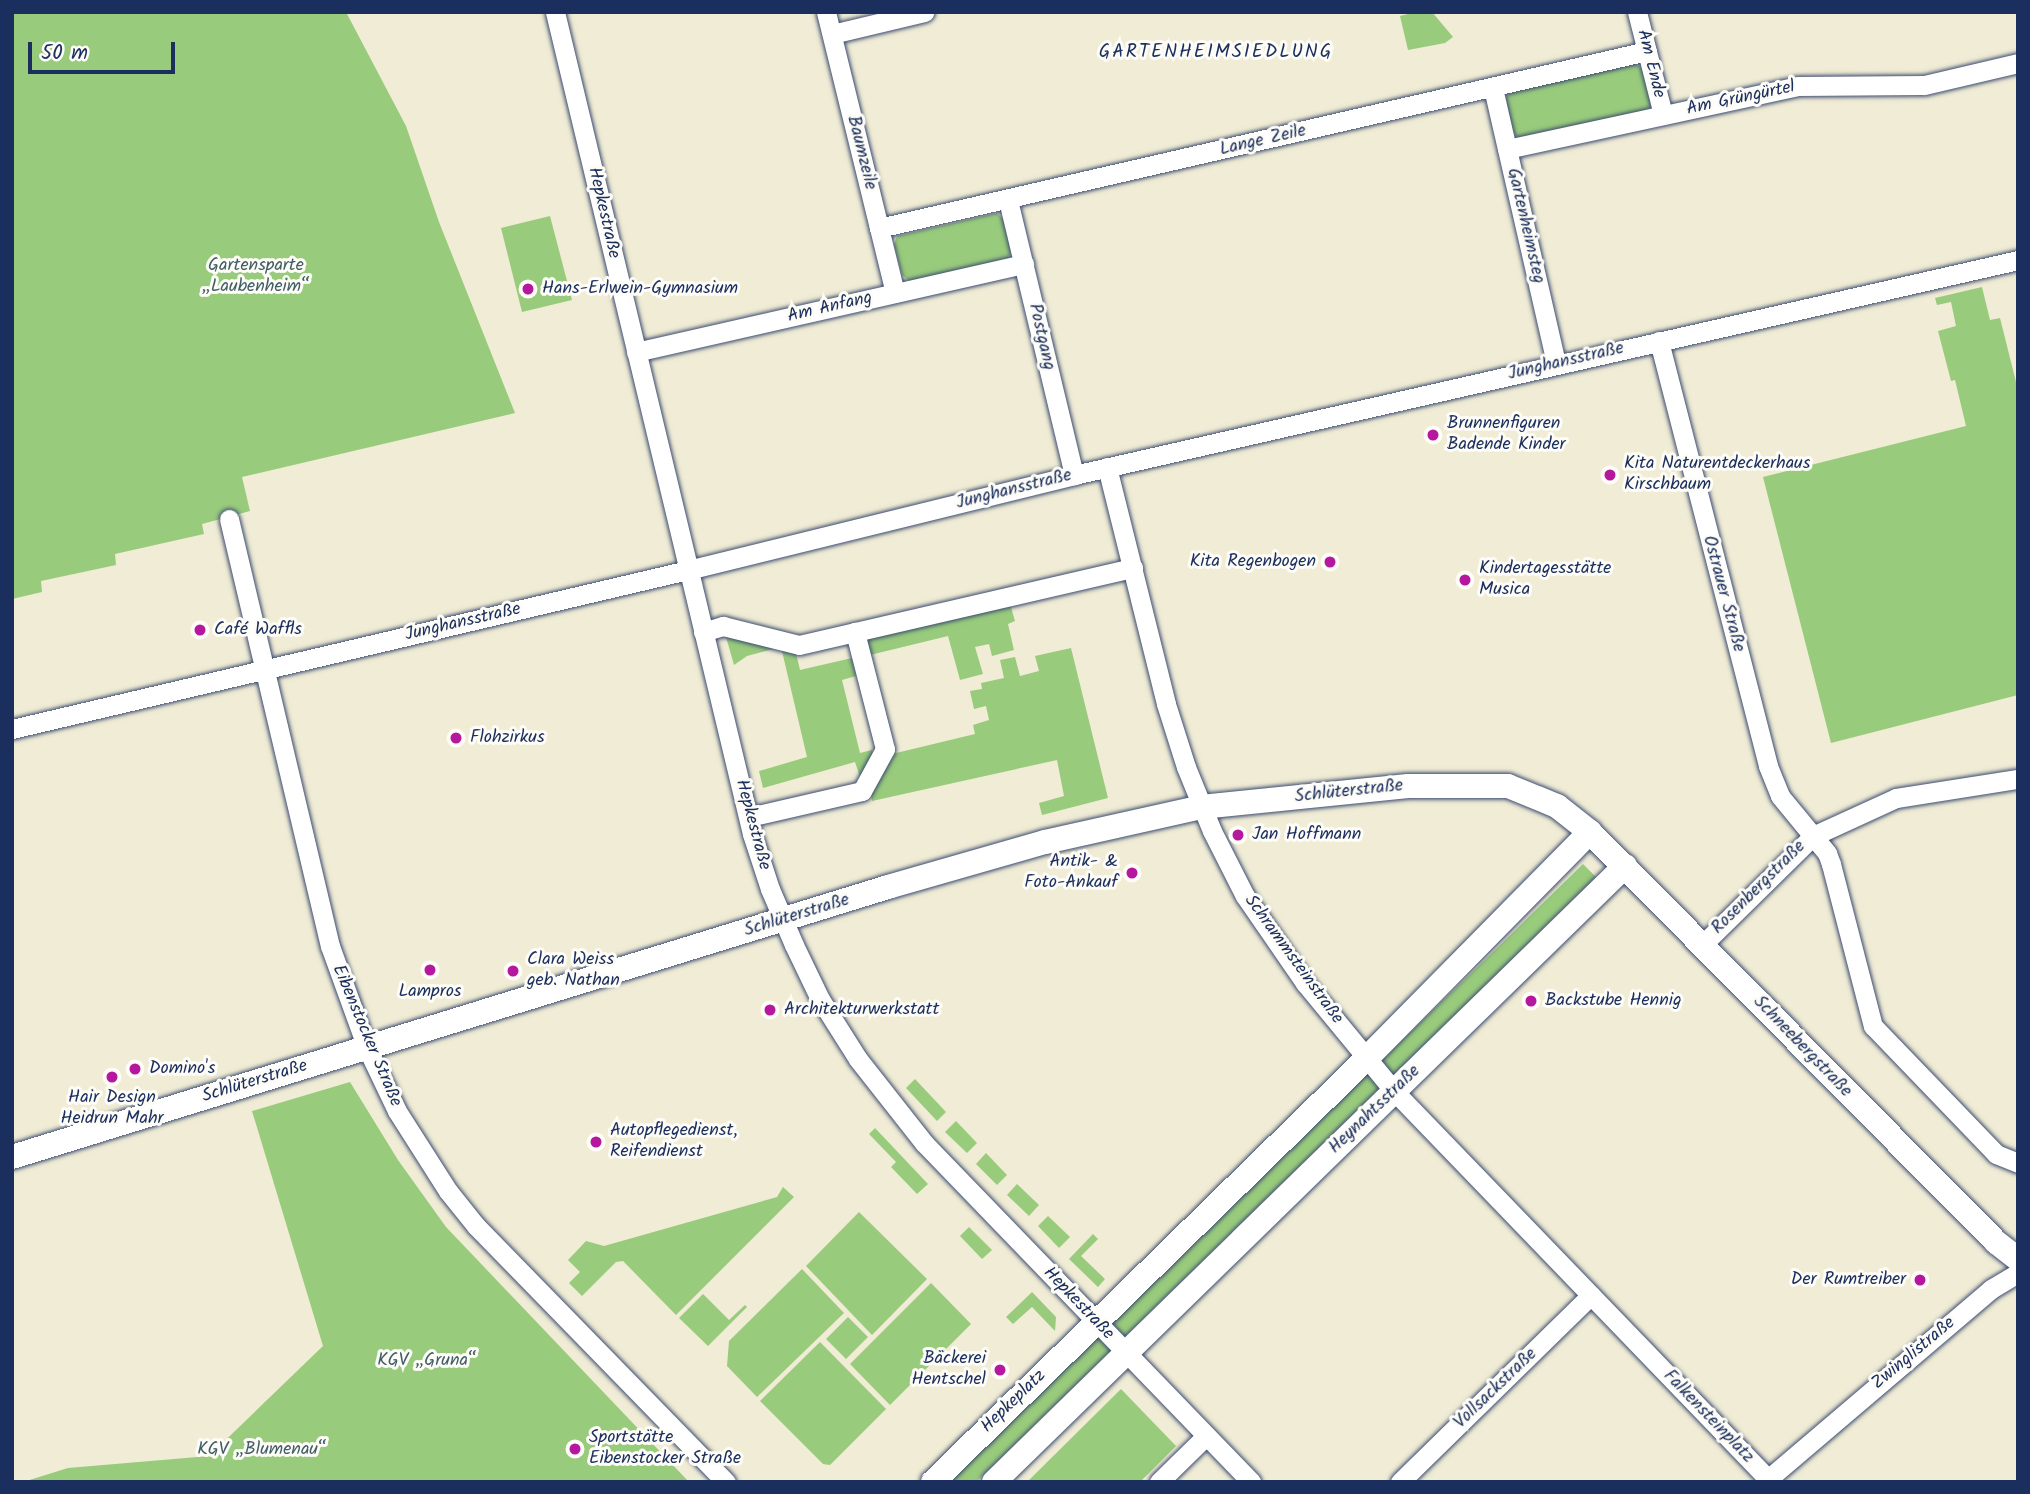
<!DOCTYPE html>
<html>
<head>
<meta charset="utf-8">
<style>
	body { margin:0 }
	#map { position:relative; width:2030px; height:1494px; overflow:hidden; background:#f0ecd5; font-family:Kalam,sans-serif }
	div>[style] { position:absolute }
	.green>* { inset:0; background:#99cb7c }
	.roads { filter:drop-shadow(0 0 2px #3b4b70) drop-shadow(0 0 2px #3b4b70) }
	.minor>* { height:19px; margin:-9.5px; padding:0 9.5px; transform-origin:9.5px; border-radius:9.5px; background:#fff }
	.tertiary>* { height:24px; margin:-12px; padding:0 12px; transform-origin:12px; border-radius:12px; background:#fff }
	.dots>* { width:19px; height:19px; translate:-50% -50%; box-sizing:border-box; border:4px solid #fdfcf7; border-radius:50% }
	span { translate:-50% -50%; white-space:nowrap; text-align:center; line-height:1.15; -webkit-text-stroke:6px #fdfcf7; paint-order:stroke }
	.street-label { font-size:18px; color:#1b2f5e }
	.park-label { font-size:18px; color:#415e67 }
	.poi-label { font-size:18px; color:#1b2f5e }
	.left { translate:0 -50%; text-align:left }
	.right { translate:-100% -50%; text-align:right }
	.neighbourhood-label { font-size:19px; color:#1b2f5e; letter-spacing:2px }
	.frame { position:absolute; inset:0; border:14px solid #1b2f5e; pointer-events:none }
	.scale { position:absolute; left:28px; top:42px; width:147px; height:32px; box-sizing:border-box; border:4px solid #1b2f5e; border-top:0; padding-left:9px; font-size:21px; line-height:24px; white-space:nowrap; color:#1b2f5e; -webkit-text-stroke:5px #fdfcf7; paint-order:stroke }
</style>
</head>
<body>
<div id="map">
	<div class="green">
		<i style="clip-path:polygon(12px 12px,346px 12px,406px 126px,439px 222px,515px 413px,242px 477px,250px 511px,202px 524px,204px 534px,115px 554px,116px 565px,41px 581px,42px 592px,12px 599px)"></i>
		<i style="clip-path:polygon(1416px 12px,1432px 12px,1453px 37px,1445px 43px,1408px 50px,1400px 16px)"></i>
		<i style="clip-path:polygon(1634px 63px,1646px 71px,1652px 98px,1650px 107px,1643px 112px,1519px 138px,1512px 132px,1506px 98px,1511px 91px)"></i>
		<i style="clip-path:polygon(997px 213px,1004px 220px,1012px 250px,1008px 258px,909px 281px,902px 275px,894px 245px,897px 236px)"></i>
		<i style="clip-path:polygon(550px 216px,572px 300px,522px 312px,501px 228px)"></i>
		<i style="clip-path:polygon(1982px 287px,1990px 320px,2000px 318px,2018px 390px,2018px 695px,1831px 743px,1763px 477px,1966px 426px,1955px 380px,1951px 381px,1938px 331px,1956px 326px,1951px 302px,1937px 305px,1935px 298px)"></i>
		<i style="clip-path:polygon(1010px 604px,1015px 621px,1008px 624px,1014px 650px,992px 656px,989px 644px,975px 647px,983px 674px,960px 680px,948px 636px,870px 655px,865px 644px,872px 636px)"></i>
		<i style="clip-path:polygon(724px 630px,795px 649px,800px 670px,852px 658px,856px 676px,842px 680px,860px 753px,872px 750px,874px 756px,861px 780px,855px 762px,763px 788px,759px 771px,807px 757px,781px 647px,747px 656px,734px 665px)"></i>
		<i style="clip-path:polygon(1071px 648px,1108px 798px,1042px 815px,1039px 803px,1064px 796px,1057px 760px,872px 801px,871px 794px,892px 754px,975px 734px,973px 725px,989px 720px,986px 706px,974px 709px,970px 691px,982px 689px,981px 683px,1004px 678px,1000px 660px,1015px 657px,1020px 676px,1039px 671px,1035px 656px)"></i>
		<i style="clip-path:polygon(1583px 864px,1596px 877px,976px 1482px,950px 1482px)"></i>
		<i style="clip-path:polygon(915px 1079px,946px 1112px,937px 1121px,906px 1088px)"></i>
		<i style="clip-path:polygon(350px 1082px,398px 1160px,446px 1227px,689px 1482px,23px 1482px,68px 1468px,209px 1456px,323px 1346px,252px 1111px)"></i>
		<i style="clip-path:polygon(956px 1121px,977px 1143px,967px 1153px,945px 1132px)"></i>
		<i style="clip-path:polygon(875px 1128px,928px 1184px,917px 1194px,891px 1167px,896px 1162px,869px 1134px)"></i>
		<i style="clip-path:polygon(986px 1153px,1007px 1175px,997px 1185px,976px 1164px)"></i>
		<i style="clip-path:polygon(1017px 1184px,1039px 1205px,1029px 1216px,1007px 1195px)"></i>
		<i style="clip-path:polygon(783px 1187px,794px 1197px,676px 1315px,623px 1261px,616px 1262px,582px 1296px,569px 1283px,580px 1272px,568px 1260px,586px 1241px,604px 1246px,777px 1197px)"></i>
		<i style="clip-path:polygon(859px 1212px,927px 1279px,872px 1335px,806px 1266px)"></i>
		<i style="clip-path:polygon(1048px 1216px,1070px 1237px,1059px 1248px,1038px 1226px)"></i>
		<i style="clip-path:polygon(969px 1227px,992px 1250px,982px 1259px,960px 1236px)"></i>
		<i style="clip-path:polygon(1093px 1234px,1098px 1239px,1081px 1256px,1105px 1279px,1098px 1287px,1069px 1259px)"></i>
		<i style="clip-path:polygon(802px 1269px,844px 1313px,757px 1397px,727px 1366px,729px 1341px)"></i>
		<i style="clip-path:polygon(931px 1283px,971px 1324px,890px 1405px,850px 1364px)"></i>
		<i style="clip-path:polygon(1032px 1292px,1056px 1317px,1055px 1331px,1032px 1307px,1013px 1324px,1006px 1317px)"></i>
		<i style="clip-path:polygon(703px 1294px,729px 1320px,745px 1305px,747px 1307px,708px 1346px,679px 1318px)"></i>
		<i style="clip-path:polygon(848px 1317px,868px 1337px,846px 1359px,826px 1339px)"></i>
		<i style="clip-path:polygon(820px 1342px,886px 1409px,830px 1465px,823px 1464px,760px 1401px)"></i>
		<i style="clip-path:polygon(1121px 1389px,1176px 1446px,1140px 1482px,1027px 1482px)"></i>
	</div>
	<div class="roads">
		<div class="minor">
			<i style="left:555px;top:12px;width:845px;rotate:76.52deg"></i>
			<i style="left:752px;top:834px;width:58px;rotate:71.9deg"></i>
			<i style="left:770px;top:889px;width:61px;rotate:66.8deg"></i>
			<i style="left:794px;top:945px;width:60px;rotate:64.3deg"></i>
			<i style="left:820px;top:999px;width:71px;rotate:57.7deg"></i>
			<i style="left:858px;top:1059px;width:107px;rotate:51.8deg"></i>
			<i style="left:924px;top:1143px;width:471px;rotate:46deg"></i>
			<i style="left:826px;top:12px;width:289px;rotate:76.2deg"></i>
			<i style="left:1637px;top:12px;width:106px;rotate:75.8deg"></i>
			<i style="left:832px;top:34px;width:95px;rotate:-13.4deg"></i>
			<i style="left:1493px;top:88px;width:283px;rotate:77.1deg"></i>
			<i style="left:1507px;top:149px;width:298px;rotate:-12.2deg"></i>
			<i style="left:1798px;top:86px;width:126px;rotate:-0.5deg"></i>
			<i style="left:1924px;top:85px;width:97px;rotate:-13.2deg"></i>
			<i style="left:1008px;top:200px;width:283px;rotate:76.5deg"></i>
			<i style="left:879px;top:228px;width:788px;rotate:-12.98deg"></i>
			<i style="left:1659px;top:341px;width:439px;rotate:75.6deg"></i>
			<i style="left:1768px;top:766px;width:32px;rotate:68deg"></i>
			<i style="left:1780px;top:796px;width:74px;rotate:50.5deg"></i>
			<i style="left:1827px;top:853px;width:12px;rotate:70deg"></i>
			<i style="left:1831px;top:864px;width:167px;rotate:75.5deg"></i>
			<i style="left:1873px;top:1026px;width:178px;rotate:46.1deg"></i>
			<i style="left:1996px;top:1154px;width:24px;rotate:22deg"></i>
			<i style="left:636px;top:352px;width:398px;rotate:-12.8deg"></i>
			<i style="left:1107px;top:467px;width:244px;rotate:76deg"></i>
			<i style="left:1166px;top:704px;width:66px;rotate:72.4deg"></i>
			<i style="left:1186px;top:767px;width:69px;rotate:67.9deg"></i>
			<i style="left:1212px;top:831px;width:73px;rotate:63.1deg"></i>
			<i style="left:1245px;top:896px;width:106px;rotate:55.4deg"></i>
			<i style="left:1305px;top:983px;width:140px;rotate:50.5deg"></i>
			<i style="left:1394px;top:1091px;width:543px;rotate:46.04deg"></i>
			<i style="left:229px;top:519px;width:439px;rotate:76.7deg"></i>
			<i style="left:330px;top:946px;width:109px;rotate:70.1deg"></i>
			<i style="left:367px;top:1048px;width:70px;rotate:64.5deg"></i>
			<i style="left:397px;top:1111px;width:95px;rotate:57.5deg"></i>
			<i style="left:448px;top:1191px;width:45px;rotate:51.3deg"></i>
			<i style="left:476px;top:1226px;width:358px;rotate:45.7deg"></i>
			<i style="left:703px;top:632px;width:21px;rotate:-17deg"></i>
			<i style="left:723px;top:626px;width:78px;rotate:14deg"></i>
			<i style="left:799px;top:645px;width:343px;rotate:-13deg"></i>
			<i style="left:12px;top:729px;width:694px;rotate:-13.24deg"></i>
			<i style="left:688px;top:570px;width:398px;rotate:-13.8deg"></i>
			<i style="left:1074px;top:475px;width:968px;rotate:-12.83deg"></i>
			<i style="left:749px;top:817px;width:116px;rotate:-13deg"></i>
			<i style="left:862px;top:791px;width:48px;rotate:-61.3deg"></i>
			<i style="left:885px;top:749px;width:121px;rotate:-104.4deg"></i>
			<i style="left:1702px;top:945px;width:156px;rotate:-44.5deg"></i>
			<i style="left:1813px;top:836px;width:91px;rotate:-24.6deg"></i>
			<i style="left:1896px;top:798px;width:123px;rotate:-8.9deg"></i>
			<i style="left:1768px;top:1479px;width:293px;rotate:-40.4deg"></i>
			<i style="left:1991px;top:1289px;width:31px;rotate:-31deg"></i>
			<i style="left:1159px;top:1482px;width:66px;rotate:-44.4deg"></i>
			<i style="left:1400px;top:1482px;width:267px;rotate:-44.4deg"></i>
		</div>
		<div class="tertiary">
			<i style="left:12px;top:1157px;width:917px;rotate:-17.13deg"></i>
			<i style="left:888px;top:887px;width:163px;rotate:-16deg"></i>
			<i style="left:1045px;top:842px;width:160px;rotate:-12.6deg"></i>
			<i style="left:1201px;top:807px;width:208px;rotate:-5.8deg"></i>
			<i style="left:1408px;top:786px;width:100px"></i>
			<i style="left:1508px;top:786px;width:53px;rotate:22.2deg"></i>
			<i style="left:1557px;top:806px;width:42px;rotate:38.2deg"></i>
			<i style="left:1590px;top:832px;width:577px;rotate:45.28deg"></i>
			<i style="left:1996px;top:1242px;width:28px;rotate:38deg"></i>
			<i style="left:933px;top:1482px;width:605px;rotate:-44.33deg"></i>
			<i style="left:1366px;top:1059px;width:319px;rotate:-45.4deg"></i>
			<i style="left:994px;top:1482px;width:882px;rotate:-44.31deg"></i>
		</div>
	</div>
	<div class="dots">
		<i style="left:528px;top:289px;background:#b5179e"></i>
		<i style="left:1433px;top:435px;background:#b5179e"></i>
		<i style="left:1610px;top:475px;background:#b5179e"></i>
		<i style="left:1330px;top:562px;background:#b5179e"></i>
		<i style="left:1465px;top:580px;background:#b5179e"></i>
		<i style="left:200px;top:630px;background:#b5179e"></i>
		<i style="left:456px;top:738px;background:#b5179e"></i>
		<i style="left:1238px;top:835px;background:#b5179e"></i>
		<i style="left:1132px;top:873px;background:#b5179e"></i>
		<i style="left:430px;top:970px;background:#b5179e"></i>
		<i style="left:513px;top:971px;background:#b5179e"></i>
		<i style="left:1531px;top:1001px;background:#b5179e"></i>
		<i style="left:770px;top:1010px;background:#b5179e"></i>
		<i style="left:135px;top:1069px;background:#b5179e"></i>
		<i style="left:112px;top:1077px;background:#b5179e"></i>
		<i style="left:596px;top:1142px;background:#b5179e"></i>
		<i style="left:1920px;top:1280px;background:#b5179e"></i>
		<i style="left:1000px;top:1370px;background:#b5179e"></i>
		<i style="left:575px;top:1449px;background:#b5179e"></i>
	</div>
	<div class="street-label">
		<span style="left:1650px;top:64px;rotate:76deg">Am Ende</span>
		<span style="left:1741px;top:99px;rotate:-12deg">Am Grüngürtel</span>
		<span style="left:1263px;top:141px;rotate:-13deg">Lange Zeile</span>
		<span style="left:861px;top:153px;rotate:76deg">Baumzeile</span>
		<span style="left:603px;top:213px;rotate:77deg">Hepkestraße</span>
		<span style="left:1525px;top:226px;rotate:77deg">Gartenheimsteg</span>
		<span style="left:830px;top:308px;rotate:-13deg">Am Anfang</span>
		<span style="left:1041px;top:337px;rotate:77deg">Postgang</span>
		<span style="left:1566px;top:362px;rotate:-13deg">Junghansstraße</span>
		<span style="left:1014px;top:490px;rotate:-14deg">Junghansstraße</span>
		<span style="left:1723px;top:594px;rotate:75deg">Ostrauer Straße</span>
		<span style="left:463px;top:623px;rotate:-13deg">Junghansstraße</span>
		<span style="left:1349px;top:792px;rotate:-6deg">Schlüterstraße</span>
		<span style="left:752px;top:825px;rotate:75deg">Hepkestraße</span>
		<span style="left:1759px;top:888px;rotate:-45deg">Rosenbergstraße</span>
		<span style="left:797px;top:916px;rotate:-17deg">Schlüterstraße</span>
		<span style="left:1293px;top:960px;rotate:54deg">Schrammsteinstraße</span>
		<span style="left:366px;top:1036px;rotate:67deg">Eibenstocker Straße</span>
		<span style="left:1802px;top:1047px;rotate:46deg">Schneebergstraße</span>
		<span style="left:255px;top:1082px;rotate:-17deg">Schlüterstraße</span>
		<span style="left:1375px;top:1110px;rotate:-44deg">Heynahtsstraße</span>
		<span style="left:1078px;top:1304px;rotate:46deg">Hepkestraße</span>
		<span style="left:1914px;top:1354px;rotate:-40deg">Zwinglistraße</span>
		<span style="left:1496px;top:1389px;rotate:-44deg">Vollsackstraße</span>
		<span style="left:1014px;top:1402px;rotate:-44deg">Hepkeplatz</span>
		<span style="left:1708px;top:1417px;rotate:46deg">Falkensteinplatz</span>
	</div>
	<div class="park-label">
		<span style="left:256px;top:277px">Gartensparte<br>„Laubenheim“</span>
		<span style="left:427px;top:1361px">KGV „Gruna“</span>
		<span style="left:262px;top:1450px">KGV „Blumenau“</span>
	</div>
	<div class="poi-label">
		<span class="left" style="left:542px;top:289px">Hans-Erlwein-Gymnasium</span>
		<span class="left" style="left:1447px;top:435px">Brunnenfiguren<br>Badende Kinder</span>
		<span class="left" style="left:1624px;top:475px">Kita Naturentdeckerhaus<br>Kirschbaum</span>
		<span class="right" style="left:1316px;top:562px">Kita Regenbogen</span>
		<span class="left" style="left:1479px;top:580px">Kindertagesstätte<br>Musica</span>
		<span class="left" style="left:214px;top:630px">Café Waffls</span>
		<span class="left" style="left:470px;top:738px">Flohzirkus</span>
		<span class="left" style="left:1252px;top:835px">Jan Hoffmann</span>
		<span class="right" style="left:1118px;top:873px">Antik- &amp;<br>Foto-Ankauf</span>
		<span class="left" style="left:527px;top:971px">Clara Weiss<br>geb. Nathan</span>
		<span style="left:430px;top:992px">Lampros</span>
		<span class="left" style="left:1545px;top:1001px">Backstube Hennig</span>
		<span class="left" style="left:784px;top:1010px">Architekturwerkstatt</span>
		<span class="left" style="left:149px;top:1069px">Domino's</span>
		<span style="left:112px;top:1109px">Hair Design<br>Heidrun Mahr</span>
		<span class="left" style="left:610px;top:1142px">Autopflegedienst,<br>Reifendienst</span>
		<span class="right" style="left:1906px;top:1280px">Der Rumtreiber</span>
		<span class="right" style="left:986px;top:1370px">Bäckerei<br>Hentschel</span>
		<span class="left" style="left:589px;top:1449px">Sportstätte<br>Eibenstocker Straße</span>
	</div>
	<div class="neighbourhood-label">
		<span style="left:1216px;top:53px">GARTENHEIMSIEDLUNG</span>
	</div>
	<div class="frame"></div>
	<div class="scale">50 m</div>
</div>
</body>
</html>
